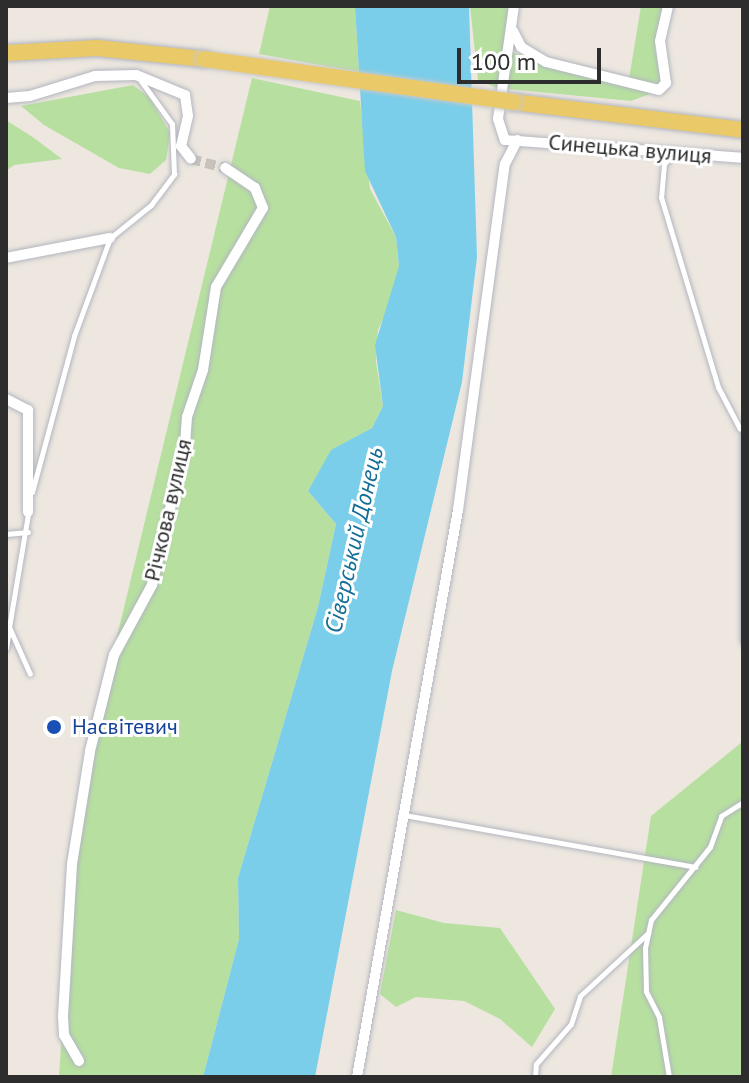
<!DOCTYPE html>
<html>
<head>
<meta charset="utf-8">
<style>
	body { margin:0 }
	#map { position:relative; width:749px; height:1083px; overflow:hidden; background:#ede7e0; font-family:"PT Sans",sans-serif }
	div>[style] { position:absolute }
	.green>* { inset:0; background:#b7e0a0 }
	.water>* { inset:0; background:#7acee9 }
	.minor-tunnel>* { height:10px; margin-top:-5px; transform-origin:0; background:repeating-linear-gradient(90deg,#c7c2bc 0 10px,transparent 0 15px) }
	.roads { filter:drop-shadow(0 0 2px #b3b6bf) drop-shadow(0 0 2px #b3b6bf) }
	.service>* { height:5px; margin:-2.5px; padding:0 2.5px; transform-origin:2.5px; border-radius:2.5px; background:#fff }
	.minor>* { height:10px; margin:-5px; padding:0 5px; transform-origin:5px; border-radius:5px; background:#fff }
	.primary>* { height:16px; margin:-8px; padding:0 8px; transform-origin:8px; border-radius:8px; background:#eac969 }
	.bridges { filter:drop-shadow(0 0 2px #c8c8c8) drop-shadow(0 0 2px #c8c8c8) }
	.primary-bridge>* { height:16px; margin:-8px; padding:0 8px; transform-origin:8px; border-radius:8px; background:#eac969 }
	.dots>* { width:22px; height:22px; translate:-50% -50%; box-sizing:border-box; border:4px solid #fff; border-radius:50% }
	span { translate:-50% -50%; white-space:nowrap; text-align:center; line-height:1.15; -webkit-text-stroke:6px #fff; paint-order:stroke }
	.street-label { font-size:22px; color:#2d2d2d }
	.transit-label { font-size:22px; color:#164399 }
	.left { translate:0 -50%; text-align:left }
	.water-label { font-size:24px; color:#156e98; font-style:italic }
	.frame { position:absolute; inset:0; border:8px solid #2d2d2d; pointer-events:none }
	.scale { position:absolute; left:457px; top:48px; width:144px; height:36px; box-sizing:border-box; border:4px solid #2d2d2d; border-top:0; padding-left:10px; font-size:24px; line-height:28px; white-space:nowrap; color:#2d2d2d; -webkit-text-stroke:6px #fff; paint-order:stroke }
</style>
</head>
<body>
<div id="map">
	<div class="green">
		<i style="clip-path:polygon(270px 6px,355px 6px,359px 72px,259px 54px)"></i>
		<i style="clip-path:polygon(470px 6px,508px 6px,505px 51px,629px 79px,641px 6px,664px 6px,655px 49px,663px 89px,631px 101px,497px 88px,478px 80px)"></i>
		<i style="clip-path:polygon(252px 78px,360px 101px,370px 189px,396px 237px,399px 266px,393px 298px,378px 330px,376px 362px,383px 406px,372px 428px,332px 450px,308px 491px,336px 524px,318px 607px,238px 878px,239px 939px,203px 1077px,59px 1077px,76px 806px)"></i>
		<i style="clip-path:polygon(133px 85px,150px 98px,170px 133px,166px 160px,150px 174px,119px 168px,44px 125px,21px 106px)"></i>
		<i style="clip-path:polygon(6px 120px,34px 138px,62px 159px,14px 165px,6px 171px)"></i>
		<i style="clip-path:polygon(743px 714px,743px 1077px,611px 1077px,651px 816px,742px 742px)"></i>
		<i style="clip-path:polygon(396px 910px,444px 923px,500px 928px,555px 1009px,532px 1047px,500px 1019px,464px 1001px,416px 997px,396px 1007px,380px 994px)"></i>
	</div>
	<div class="water">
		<i style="clip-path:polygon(355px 6px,469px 6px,477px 257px,462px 382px,392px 671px,315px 1077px,203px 1077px,239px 939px,238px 878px,318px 607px,336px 524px,308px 491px,331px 450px,372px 428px,383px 406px,375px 345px,399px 266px,396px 237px,365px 171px)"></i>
	</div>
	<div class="minor-tunnel">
		<i style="left:191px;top:159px;width:35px;rotate:15deg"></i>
	</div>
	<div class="roads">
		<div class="service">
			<i style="left:672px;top:155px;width:12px;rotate:132deg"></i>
			<i style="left:664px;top:164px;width:33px;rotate:95deg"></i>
			<i style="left:661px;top:197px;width:198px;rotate:73.3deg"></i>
			<i style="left:718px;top:387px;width:47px;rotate:62.4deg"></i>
			<i style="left:743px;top:431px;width:211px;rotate:90deg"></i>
			<i style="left:32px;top:492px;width:162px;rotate:-74.9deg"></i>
			<i style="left:74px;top:336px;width:104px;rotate:-69.8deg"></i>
			<i style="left:110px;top:238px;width:53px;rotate:-38.8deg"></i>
			<i style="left:151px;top:205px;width:39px;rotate:-53deg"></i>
			<i style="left:174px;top:174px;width:50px;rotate:-92.3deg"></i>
			<i style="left:172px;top:124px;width:53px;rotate:-125.8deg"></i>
			<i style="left:28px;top:514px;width:115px;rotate:99.5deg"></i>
			<i style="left:9px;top:627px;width:51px;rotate:65.9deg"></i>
			<i style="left:6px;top:534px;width:22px;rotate:-5deg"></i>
			<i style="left:6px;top:648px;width:20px;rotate:-81deg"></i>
			<i style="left:404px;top:815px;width:296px;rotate:10.1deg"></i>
			<i style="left:535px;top:1077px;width:13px;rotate:-86deg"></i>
			<i style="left:536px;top:1064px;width:53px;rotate:-48.8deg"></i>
			<i style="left:571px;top:1024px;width:29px;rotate:-72deg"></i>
			<i style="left:580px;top:996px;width:93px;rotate:-42.8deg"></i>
			<i style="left:669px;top:1077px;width:61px;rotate:-99.5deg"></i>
			<i style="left:659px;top:1017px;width:29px;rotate:-117deg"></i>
			<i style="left:646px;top:991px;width:43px;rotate:-91.3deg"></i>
			<i style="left:645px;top:948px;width:29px;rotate:-78deg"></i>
			<i style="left:651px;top:920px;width:94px;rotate:-51.1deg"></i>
			<i style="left:710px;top:847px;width:33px;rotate:-70deg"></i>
			<i style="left:721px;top:816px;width:26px;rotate:-32deg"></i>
		</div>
		<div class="minor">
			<i style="left:514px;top:6px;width:114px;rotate:98.1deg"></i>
			<i style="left:498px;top:119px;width:22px;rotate:72deg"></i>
			<i style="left:505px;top:140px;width:239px;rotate:4.3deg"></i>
			<i style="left:513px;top:31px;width:18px;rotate:63deg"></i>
			<i style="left:521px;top:47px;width:29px;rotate:31deg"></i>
			<i style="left:546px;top:62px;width:116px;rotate:13.9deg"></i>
			<i style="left:659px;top:90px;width:10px;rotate:-45deg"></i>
			<i style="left:666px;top:83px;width:42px;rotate:-98.1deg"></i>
			<i style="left:660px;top:41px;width:36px;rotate:-77deg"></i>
			<i style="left:6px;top:98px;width:24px;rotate:-5deg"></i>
			<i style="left:30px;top:96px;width:68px;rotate:-17.1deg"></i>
			<i style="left:95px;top:76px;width:41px;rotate:-1.4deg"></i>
			<i style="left:136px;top:75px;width:53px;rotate:22.2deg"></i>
			<i style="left:185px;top:95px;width:21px;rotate:82deg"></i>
			<i style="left:188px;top:116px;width:31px;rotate:103deg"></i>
			<i style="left:181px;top:146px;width:16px;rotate:52deg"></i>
			<i style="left:6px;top:258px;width:106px;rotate:-10.9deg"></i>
			<i style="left:6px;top:399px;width:25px;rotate:27deg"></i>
			<i style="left:28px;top:410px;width:102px;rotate:90deg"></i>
			<i style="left:79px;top:1061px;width:30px;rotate:-120deg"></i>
			<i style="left:64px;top:1035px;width:19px;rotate:-93deg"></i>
			<i style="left:63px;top:1016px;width:152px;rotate:-86.6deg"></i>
			<i style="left:72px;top:864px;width:114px;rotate:-80.9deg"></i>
			<i style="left:90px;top:751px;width:99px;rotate:-76deg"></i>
			<i style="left:114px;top:655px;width:80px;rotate:-61.5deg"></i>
			<i style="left:152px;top:585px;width:144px;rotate:-76.7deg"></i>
			<i style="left:185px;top:445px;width:28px;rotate:-86deg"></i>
			<i style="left:187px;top:417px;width:50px;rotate:-71.2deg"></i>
			<i style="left:203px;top:370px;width:84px;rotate:-81.1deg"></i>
			<i style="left:216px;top:287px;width:92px;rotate:-59.3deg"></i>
			<i style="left:263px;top:208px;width:22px;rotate:-112deg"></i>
			<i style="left:255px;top:188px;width:36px;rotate:-146deg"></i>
			<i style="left:357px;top:1077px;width:576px;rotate:-79.9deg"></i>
			<i style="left:458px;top:510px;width:349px;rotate:-82.3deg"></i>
			<i style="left:505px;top:164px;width:27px;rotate:-63deg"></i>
		</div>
		<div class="primary">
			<i style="left:6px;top:53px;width:91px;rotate:-3.1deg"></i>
			<i style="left:97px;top:48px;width:108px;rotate:5.9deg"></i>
			<i style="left:513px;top:102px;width:232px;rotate:6.9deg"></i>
		</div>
	</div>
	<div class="bridges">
		<div class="primary-bridge">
			<i style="left:204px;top:59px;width:312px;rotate:7.9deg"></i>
		</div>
	</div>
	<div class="dots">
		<i style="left:54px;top:727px;background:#1a4fb4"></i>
	</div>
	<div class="street-label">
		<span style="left:630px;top:149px;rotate:5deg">Синецька вулиця</span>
		<span style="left:168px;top:510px;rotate:-77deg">Річкова вулиця</span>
	</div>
	<div class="transit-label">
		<span class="left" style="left:72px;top:727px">Насвітевич</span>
	</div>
	<div class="water-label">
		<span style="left:354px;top:540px;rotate:-77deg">Сіверський Донець</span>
	</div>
	<div class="frame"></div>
	<div class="scale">100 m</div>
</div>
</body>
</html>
